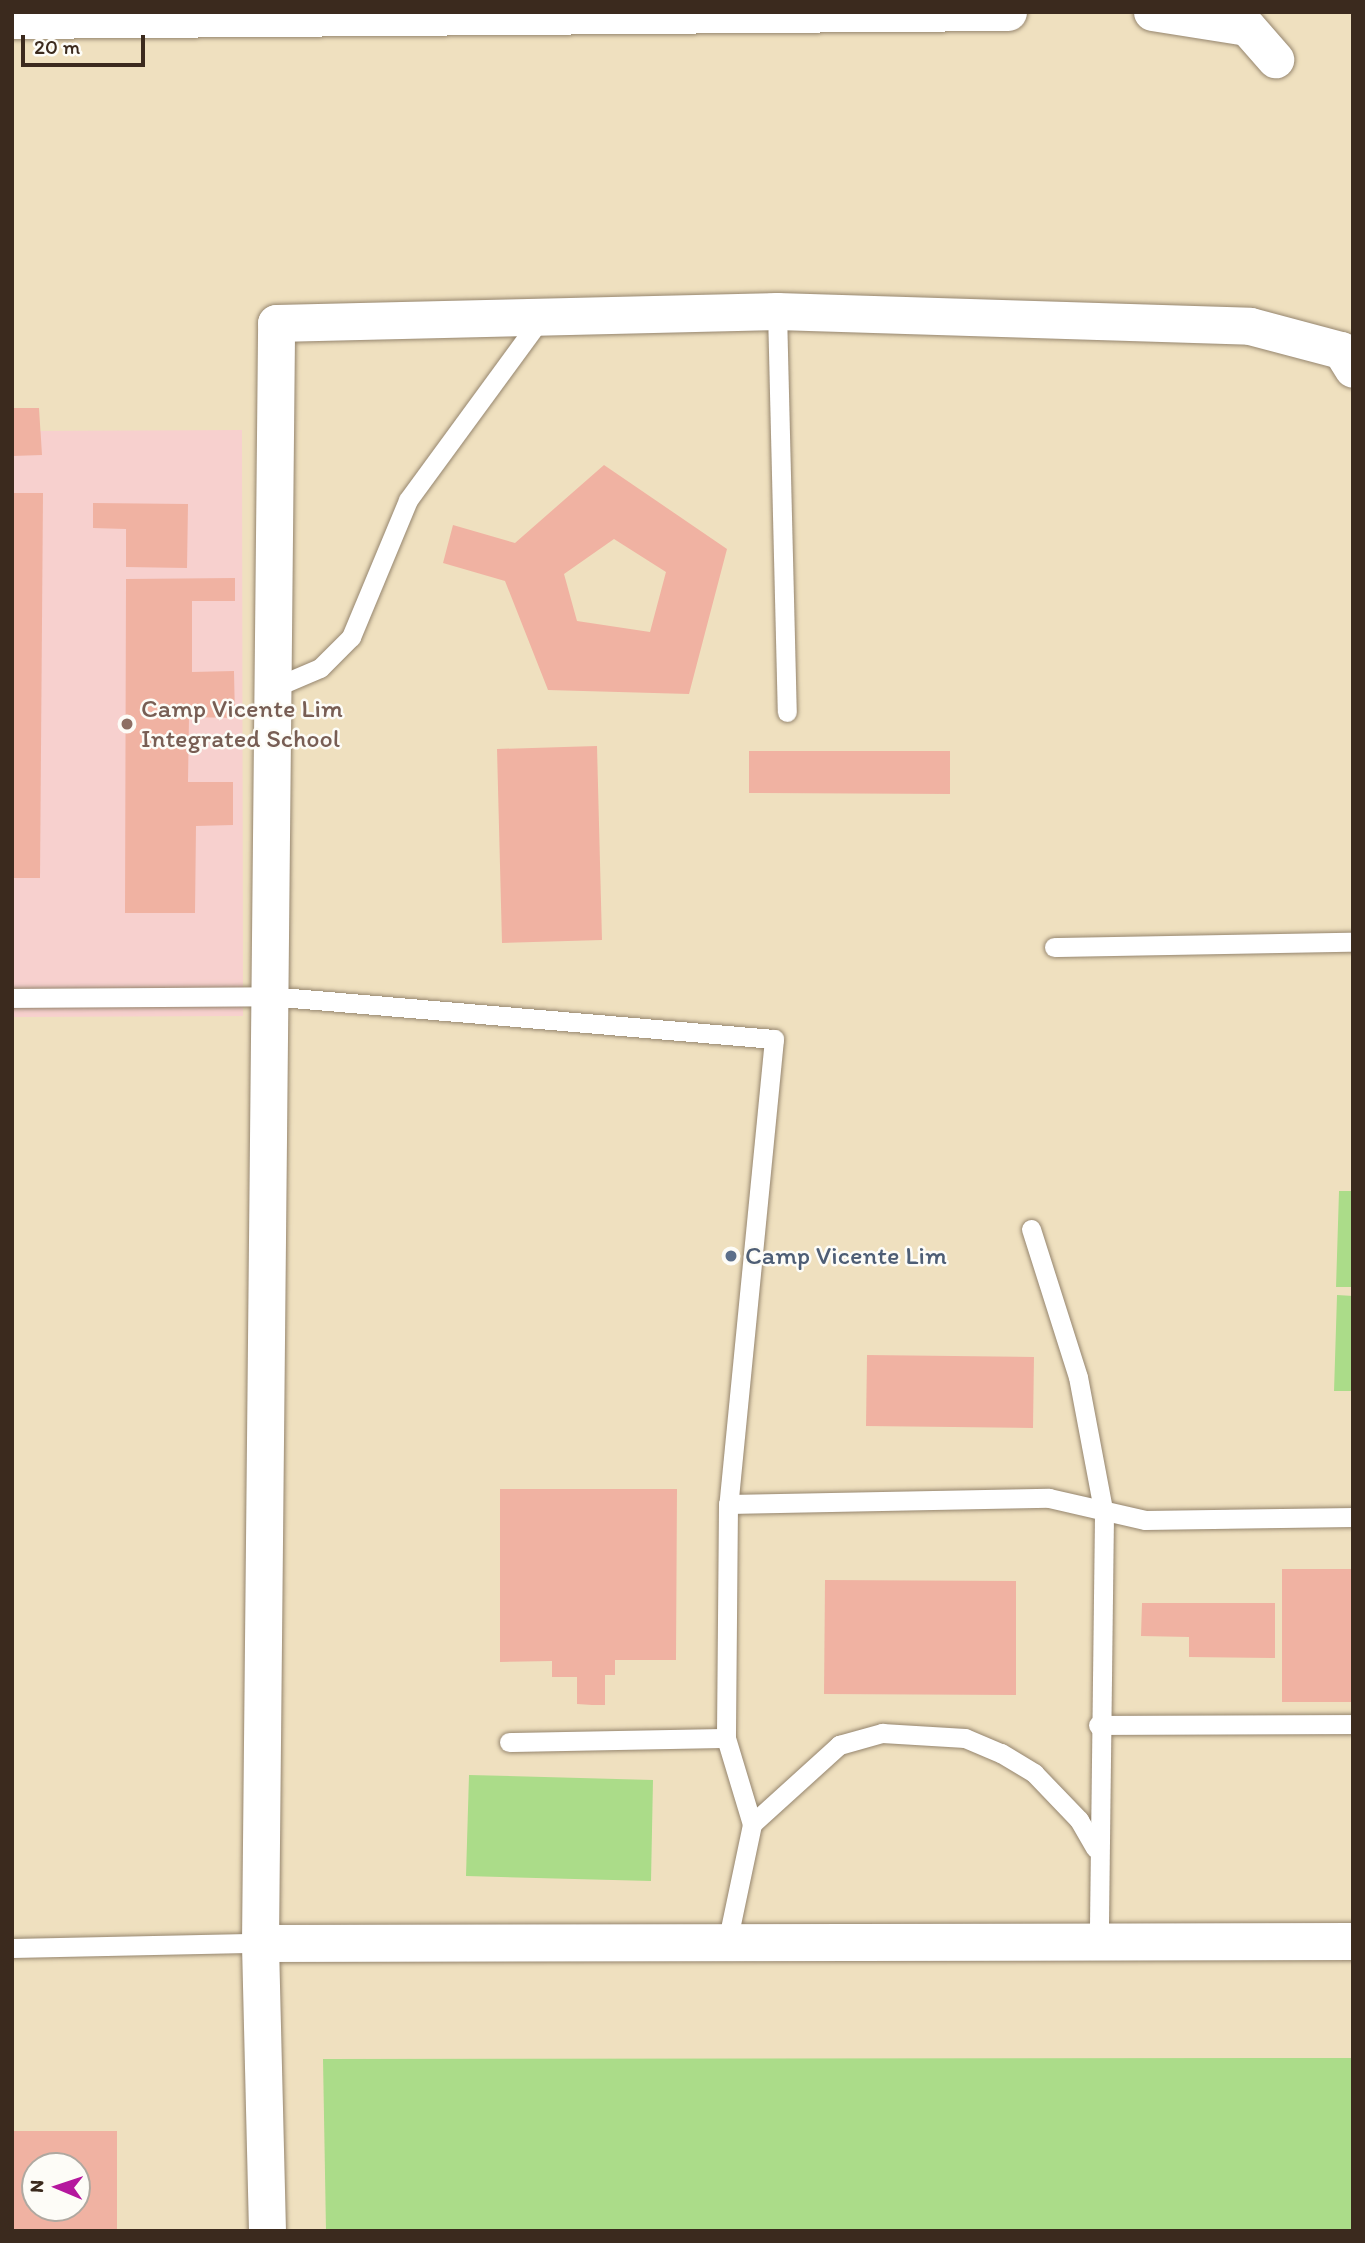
<!DOCTYPE html>
<html>
<head>
<meta charset="utf-8">
<style>
	body { margin:0 }
	#map { position:relative; width:1365px; height:2243px; overflow:hidden; background:#efe0bf; font-family:Itim,sans-serif }
	div>[style] { position:absolute }
	.built>* { inset:0; background:#f7d0ce }
	.green>* { inset:0; background:#abdc89 }
	.building>* { inset:0; background:#f0b2a2 }
	.roads { filter:drop-shadow(0 0 2px #95856e) drop-shadow(0 0 2px #95856e) }
	.service>* { height:19px; margin:-9.5px; padding:0 9.5px; transform-origin:9.5px; border-radius:9.5px; background:#fff }
	.minor>* { height:37px; margin:-18.5px; padding:0 18.5px; transform-origin:18.5px; border-radius:18.5px; background:#fff }
	.dots>* { width:19px; height:19px; translate:-50% -50%; box-sizing:border-box; border:4px solid #fdfcf7; border-radius:50% }
	span { translate:-50% -50%; white-space:nowrap; text-align:center; line-height:1.15; -webkit-text-stroke:5px #fdfcf7; paint-order:stroke }
	.education-label { font-size:26px; color:#785e54 }
	.left { translate:0 -50%; text-align:left }
	.service-label { font-size:26px; color:#4e5e75 }
	.frame { position:absolute; inset:0; border:14px solid #3b2a1e; pointer-events:none }
	.north { position:absolute; left:21px; top:2152px; width:70px; height:70px; box-sizing:border-box; background:#fdfcf7; border:2px solid #afa8a0; border-radius:50%; rotate:272deg; font-size:19px; font-weight:700; line-height:28px; text-align:center; color:#3b2a1e }
	.north::after { content:''; display:block; margin:auto; width:24px; height:32px; background:#b5179e; clip-path:polygon(50% 0,100% 100%,50% 72%,0 100%) }
	.scale { position:absolute; left:21px; top:35px; width:124px; height:32px; box-sizing:border-box; border:4px solid #3b2a1e; border-top:0; padding-left:9px; font-size:21px; line-height:24px; white-space:nowrap; color:#3b2a1e; -webkit-text-stroke:5px #fdfcf7; paint-order:stroke }
</style>
</head>
<body>
<div id="map">
	<div class="built">
		<i style="clip-path:polygon(242px 430px,243px 1016px,12px 1017px,12px 431px)"></i>
	</div>
	<div class="green">
		<i style="clip-path:polygon(1339px 1191px,1353px 1191px,1353px 1287px,1336px 1287px)"></i>
		<i style="clip-path:polygon(1337px 1295px,1353px 1296px,1353px 1391px,1334px 1391px)"></i>
		<i style="clip-path:polygon(469px 1775px,653px 1780px,651px 1881px,466px 1876px)"></i>
		<i style="clip-path:polygon(1353px 2058px,1353px 2231px,326px 2231px,323px 2059px)"></i>
	</div>
	<div class="building">
		<i style="clip-path:polygon(12px 408px,39px 408px,42px 455px,12px 456px)"></i>
		<i style="clip-path:polygon(evenodd,604px 465px,727px 549px,689px 694px,548px 690px,505px 581px,443px 563px,453px 525px,515px 543px,604px 465px,614px 539px,666px 572px,650px 632px,577px 621px,564px 574px,614px 539px)"></i>
		<i style="clip-path:polygon(12px 493px,43px 493px,40px 878px,12px 878px)"></i>
		<i style="clip-path:polygon(93px 503px,188px 504px,187px 568px,126px 567px,126px 529px,93px 528px)"></i>
		<i style="clip-path:polygon(235px 578px,235px 601px,192px 601px,192px 672px,234px 671px,235px 718px,189px 717px,188px 782px,233px 782px,233px 825px,196px 826px,195px 913px,125px 913px,126px 579px)"></i>
		<i style="clip-path:polygon(597px 746px,602px 940px,502px 943px,497px 749px)"></i>
		<i style="clip-path:polygon(749px 751px,950px 751px,950px 794px,749px 793px)"></i>
		<i style="clip-path:polygon(867px 1355px,1034px 1357px,1033px 1428px,866px 1426px)"></i>
		<i style="clip-path:polygon(500px 1489px,677px 1489px,676px 1660px,615px 1660px,615px 1675px,605px 1675px,605px 1705px,592px 1705px,577px 1704px,577px 1677px,552px 1677px,552px 1661px,500px 1662px)"></i>
		<i style="clip-path:polygon(1282px 1569px,1353px 1569px,1353px 1702px,1282px 1702px)"></i>
		<i style="clip-path:polygon(825px 1580px,1016px 1581px,1016px 1695px,824px 1694px)"></i>
		<i style="clip-path:polygon(1142px 1603px,1275px 1603px,1275px 1658px,1189px 1657px,1189px 1637px,1141px 1636px)"></i>
		<i style="clip-path:polygon(evenodd,12px 2131px,117px 2131px,117px 2231px,12px 2231px,12px 2131px,35px 2166px,77px 2166px,77px 2208px,35px 2208px,35px 2166px)"></i>
	</div>
	<div class="roads">
		<div class="service">
			<i style="left:777px;top:311px;width:401px;rotate:88.6deg"></i>
			<i style="left:273px;top:688px;width:51px;rotate:-23.1deg"></i>
			<i style="left:320px;top:668px;width:44px;rotate:-45deg"></i>
			<i style="left:351px;top:637px;width:148px;rotate:-67.4deg"></i>
			<i style="left:408px;top:500px;width:227px;rotate:-53.8deg"></i>
			<i style="left:1054px;top:947px;width:299px;rotate:-1deg"></i>
			<i style="left:12px;top:998px;width:257px;rotate:-0.4deg"></i>
			<i style="left:269px;top:996px;width:507px;rotate:4.87deg"></i>
			<i style="left:774px;top:1039px;width:467px;rotate:95.6deg"></i>
			<i style="left:728px;top:1504px;width:234px;rotate:90.5deg"></i>
			<i style="left:726px;top:1738px;width:90px;rotate:73.2deg"></i>
			<i style="left:1031px;top:1229px;width:155px;rotate:72.4deg"></i>
			<i style="left:1078px;top:1377px;width:140px;rotate:79.3deg"></i>
			<i style="left:1104px;top:1515px;width:425px;rotate:90.7deg"></i>
			<i style="left:728px;top:1504px;width:321px;rotate:-1.1deg"></i>
			<i style="left:1049px;top:1498px;width:98px;rotate:12.9deg"></i>
			<i style="left:1145px;top:1520px;width:208px;rotate:-0.8deg"></i>
			<i style="left:1098px;top:1725px;width:255px;rotate:-0.2deg"></i>
			<i style="left:509px;top:1742px;width:217px;rotate:-1.1deg"></i>
			<i style="left:727px;top:1943px;width:122px;rotate:-78.1deg"></i>
			<i style="left:752px;top:1824px;width:118px;rotate:-42.2deg"></i>
			<i style="left:839px;top:1745px;width:45px;rotate:-15.6deg"></i>
			<i style="left:882px;top:1733px;width:83px;rotate:3.4deg"></i>
			<i style="left:965px;top:1738px;width:39px;rotate:23deg"></i>
			<i style="left:1001px;top:1753px;width:39px;rotate:31deg"></i>
			<i style="left:1034px;top:1773px;width:65px;rotate:46.2deg"></i>
			<i style="left:1079px;top:1820px;width:32px;rotate:60deg"></i>
			<i style="left:12px;top:1948px;width:248px;rotate:-1.2deg"></i>
		</div>
		<div class="minor">
			<i style="left:1152px;top:12px;width:96px;rotate:9deg"></i>
			<i style="left:1247px;top:27px;width:43px;rotate:48.8deg"></i>
			<i style="left:12px;top:20px;width:996px;rotate:-0.46deg"></i>
			<i style="left:260px;top:1943px;width:1093px;rotate:-0.1deg"></i>
			<i style="left:267px;top:2231px;width:288px;rotate:-91.4deg"></i>
			<i style="left:260px;top:1943px;width:1620px;rotate:-89.43deg"></i>
			<i style="left:276px;top:323px;width:501px;rotate:-1.37deg"></i>
			<i style="left:777px;top:311px;width:473px;rotate:1.8deg"></i>
			<i style="left:1250px;top:326px;width:94px;rotate:14.8deg"></i>
			<i style="left:1341px;top:350px;width:22px;rotate:58deg"></i>
		</div>
	</div>
	<div class="dots">
		<i style="left:127px;top:724px;background:#8d6e63"></i>
		<i style="left:731px;top:1256px;background:#5c6f8a"></i>
	</div>
	<div class="education-label">
		<span class="left" style="left:141px;top:724px">Camp Vicente Lim<br>Integrated School</span>
	</div>
	<div class="service-label">
		<span class="left" style="left:745px;top:1256px">Camp Vicente Lim</span>
	</div>
	<div class="frame"></div>
	<div class="north">N</div>
	<div class="scale">20 m</div>
</div>
</body>
</html>
